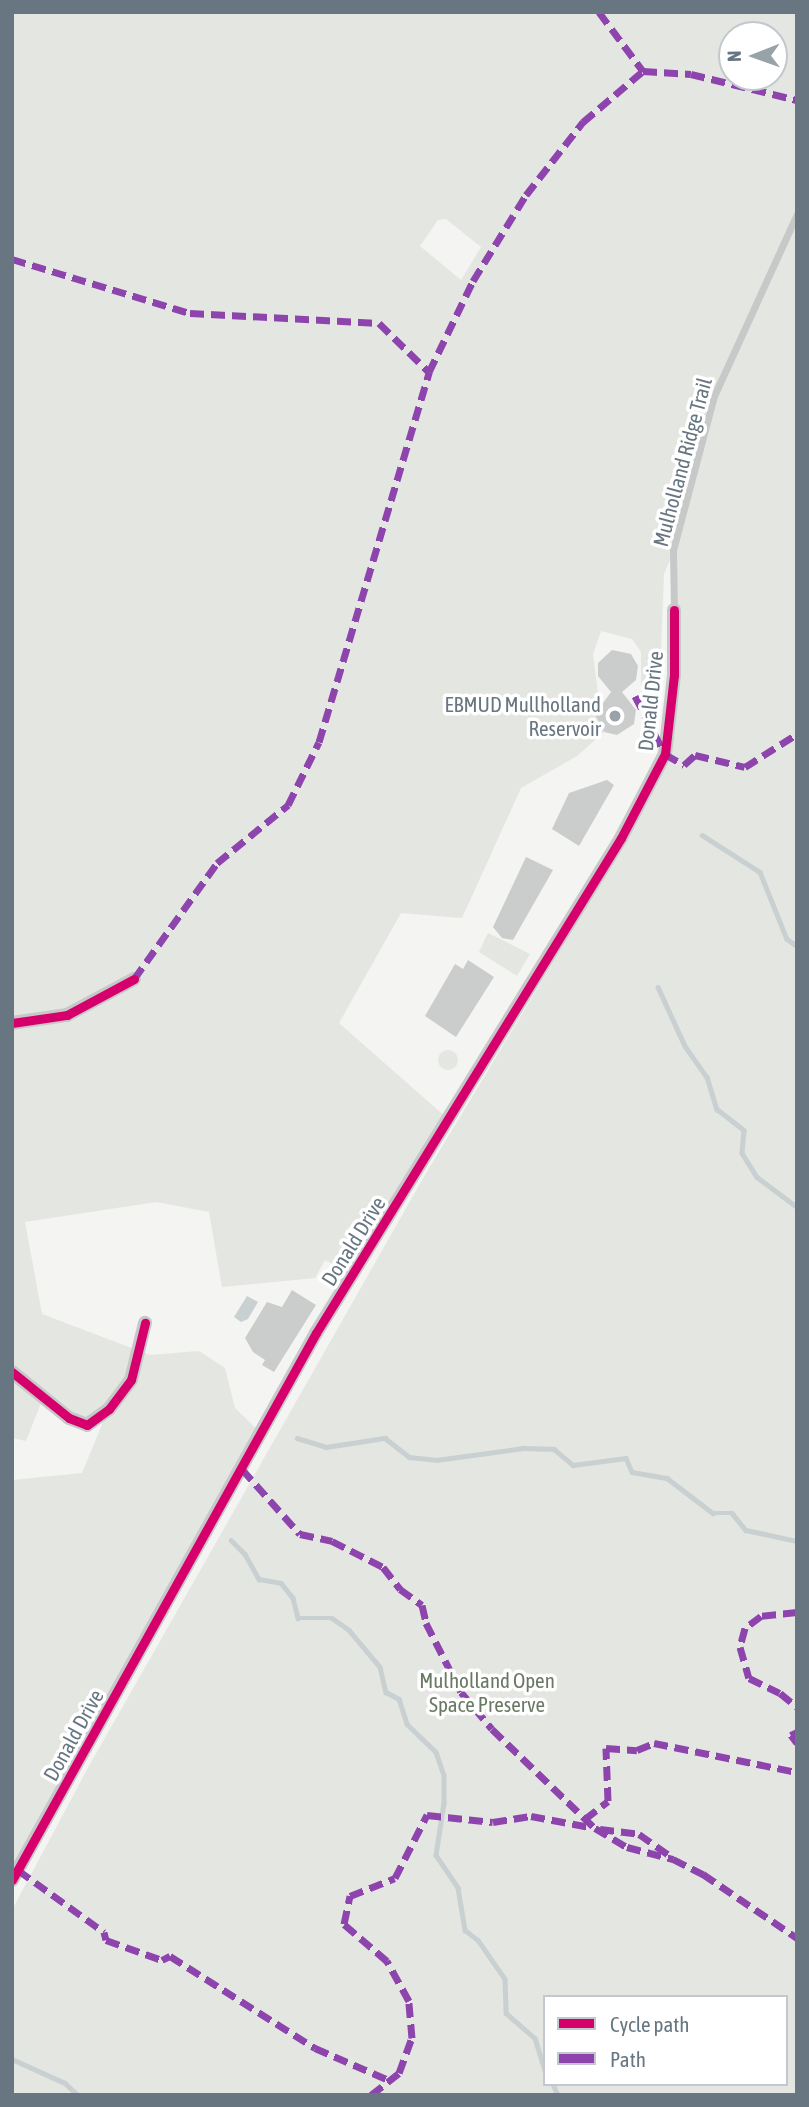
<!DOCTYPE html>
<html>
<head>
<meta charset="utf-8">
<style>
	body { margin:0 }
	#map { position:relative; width:809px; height:2107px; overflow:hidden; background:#f4f4f3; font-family:"Asap Condensed",sans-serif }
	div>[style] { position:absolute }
	.green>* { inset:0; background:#e3e6e1 }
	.round { border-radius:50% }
	.water>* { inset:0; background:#c8d0d2 }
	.stream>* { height:4.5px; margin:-2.25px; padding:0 2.25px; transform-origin:2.25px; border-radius:2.25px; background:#c8d0d2 }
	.building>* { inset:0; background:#cbcccc }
	.service>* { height:7px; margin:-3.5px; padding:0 3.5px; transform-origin:3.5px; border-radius:3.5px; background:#c7c9c9 }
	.minor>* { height:14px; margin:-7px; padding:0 7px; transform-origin:7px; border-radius:7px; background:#c7c9c9 }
	.quiet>* { height:7px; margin-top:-3.5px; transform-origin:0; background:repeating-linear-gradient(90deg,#8e44ad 0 14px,transparent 0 21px) }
	.cycleway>* { height:9px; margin:-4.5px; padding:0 4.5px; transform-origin:4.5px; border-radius:4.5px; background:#d6006c }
	.dots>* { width:19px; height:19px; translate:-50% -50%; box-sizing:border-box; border:4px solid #fff; border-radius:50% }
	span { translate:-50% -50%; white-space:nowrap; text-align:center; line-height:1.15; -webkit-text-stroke:7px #fff; paint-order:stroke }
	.street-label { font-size:21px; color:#677681 }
	.poi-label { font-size:21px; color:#677681 }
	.right { translate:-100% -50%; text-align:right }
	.park-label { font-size:21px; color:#6a7965 }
	.frame { position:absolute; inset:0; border:14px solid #677681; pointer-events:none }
	.legend { position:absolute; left:543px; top:1995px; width:245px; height:91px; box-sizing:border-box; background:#fff; border:2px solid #c2c8cd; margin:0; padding:9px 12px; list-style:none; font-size:21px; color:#677681 }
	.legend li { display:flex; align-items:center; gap:14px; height:35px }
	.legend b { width:35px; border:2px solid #c2c8cd }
	.north { position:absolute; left:718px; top:21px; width:70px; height:70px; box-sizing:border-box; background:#fff; border:2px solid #c2c8cd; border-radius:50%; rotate:269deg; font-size:19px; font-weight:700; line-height:28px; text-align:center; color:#677681 }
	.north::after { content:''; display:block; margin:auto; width:24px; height:32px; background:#98a2a9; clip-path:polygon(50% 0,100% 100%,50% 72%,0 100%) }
</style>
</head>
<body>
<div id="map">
	<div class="green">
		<i style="clip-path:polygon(evenodd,12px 12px,797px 12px,797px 2095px,12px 2095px,12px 1910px,89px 1766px,425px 1175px,561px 949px,665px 754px,673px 553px,664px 574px,658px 723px,641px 692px,641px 652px,632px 639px,601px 631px,593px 654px,599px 702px,595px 714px,604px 732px,577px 756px,521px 788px,462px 918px,401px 913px,339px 1023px,448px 1119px,394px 1208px,364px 1217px,348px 1228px,362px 1259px,352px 1275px,325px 1260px,315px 1278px,222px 1287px,209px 1212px,156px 1202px,25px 1222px,42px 1314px,150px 1355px,199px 1351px,225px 1368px,235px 1408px,261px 1433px,12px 1880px,12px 1480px,82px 1473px,108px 1410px,87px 1425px,43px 1398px,26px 1441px,12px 1438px,12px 12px,732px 35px,774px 35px,774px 77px,732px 77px,732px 35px,12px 12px,446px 219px,481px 247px,461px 280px,420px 246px,438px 220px,446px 219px,12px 12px,545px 1997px,786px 1997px,786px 2084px,545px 2084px,545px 1997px)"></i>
		<i style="clip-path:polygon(488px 933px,530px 954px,517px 976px,479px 952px)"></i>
		<i class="round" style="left:438px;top:1050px;width:20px;height:20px"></i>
	</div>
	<div class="water">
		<i style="clip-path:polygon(247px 1296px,258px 1302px,248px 1319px,241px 1322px,234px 1317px)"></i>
	</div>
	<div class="stream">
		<i style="left:702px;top:835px;width:69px;rotate:32.5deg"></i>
		<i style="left:760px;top:872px;width:72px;rotate:68.1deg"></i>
		<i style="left:787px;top:939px;width:12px;rotate:35deg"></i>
		<i style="left:658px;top:987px;width:65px;rotate:65.4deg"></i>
		<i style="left:685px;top:1046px;width:38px;rotate:55deg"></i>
		<i style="left:707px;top:1077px;width:34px;rotate:73deg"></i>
		<i style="left:717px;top:1109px;width:34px;rotate:38deg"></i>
		<i style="left:744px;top:1130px;width:23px;rotate:95deg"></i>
		<i style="left:742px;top:1153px;width:28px;rotate:58deg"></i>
		<i style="left:757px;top:1177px;width:50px;rotate:36.9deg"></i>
		<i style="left:297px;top:1438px;width:30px;rotate:17deg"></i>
		<i style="left:326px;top:1447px;width:60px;rotate:-8.7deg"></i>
		<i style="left:385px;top:1438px;width:31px;rotate:38deg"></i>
		<i style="left:409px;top:1457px;width:27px;rotate:6deg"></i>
		<i style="left:436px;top:1460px;width:89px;rotate:-7.8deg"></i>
		<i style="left:524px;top:1448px;width:30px;rotate:2deg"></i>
		<i style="left:554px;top:1449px;width:25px;rotate:40deg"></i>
		<i style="left:573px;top:1465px;width:53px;rotate:-7.5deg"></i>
		<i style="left:626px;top:1458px;width:15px;rotate:67deg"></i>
		<i style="left:632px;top:1472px;width:36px;rotate:10deg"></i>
		<i style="left:667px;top:1478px;width:58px;rotate:37.3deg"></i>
		<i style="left:713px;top:1513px;width:19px"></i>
		<i style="left:732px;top:1513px;width:22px;rotate:51deg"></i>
		<i style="left:746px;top:1530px;width:52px;rotate:12.2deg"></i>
		<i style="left:231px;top:1540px;width:20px;rotate:45deg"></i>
		<i style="left:245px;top:1554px;width:29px;rotate:61deg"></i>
		<i style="left:259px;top:1579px;width:22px;rotate:10deg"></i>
		<i style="left:281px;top:1583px;width:19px;rotate:51deg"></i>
		<i style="left:293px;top:1598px;width:21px;rotate:76deg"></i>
		<i style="left:298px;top:1618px;width:34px"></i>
		<i style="left:332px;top:1618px;width:21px;rotate:35deg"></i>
		<i style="left:349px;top:1630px;width:48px;rotate:50deg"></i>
		<i style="left:380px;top:1667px;width:26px;rotate:77deg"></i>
		<i style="left:386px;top:1692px;width:15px;rotate:28deg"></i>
		<i style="left:399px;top:1699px;width:26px;rotate:72deg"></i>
		<i style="left:407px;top:1724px;width:40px;rotate:44deg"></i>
		<i style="left:436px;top:1752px;width:24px;rotate:71deg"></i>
		<i style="left:444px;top:1775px;width:28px;rotate:90deg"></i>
		<i style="left:444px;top:1803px;width:53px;rotate:98.7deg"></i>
		<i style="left:436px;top:1855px;width:40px;rotate:56deg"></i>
		<i style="left:458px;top:1888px;width:43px;rotate:80.5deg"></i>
		<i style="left:465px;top:1930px;width:16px;rotate:38deg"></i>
		<i style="left:478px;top:1940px;width:47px;rotate:55.3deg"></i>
		<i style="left:505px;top:1979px;width:34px;rotate:88deg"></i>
		<i style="left:506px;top:2013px;width:38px;rotate:41deg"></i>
		<i style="left:535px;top:2038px;width:34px;rotate:73deg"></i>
		<i style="left:12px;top:2059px;width:58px;rotate:24.4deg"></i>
		<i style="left:65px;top:2083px;width:18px;rotate:43deg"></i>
		<i style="left:553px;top:2084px;width:12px;rotate:66deg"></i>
	</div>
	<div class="building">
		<i style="clip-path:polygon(612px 650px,631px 654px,638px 666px,636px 680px,622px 692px,636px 710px,634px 724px,617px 735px,604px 732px,595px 714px,611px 692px,598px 676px,598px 663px)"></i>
		<i style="clip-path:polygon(607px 780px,614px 785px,579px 846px,552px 829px,569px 793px)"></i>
		<i style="clip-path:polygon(526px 857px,553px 870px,513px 940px,502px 938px,493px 927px)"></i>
		<i style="clip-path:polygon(468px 960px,494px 977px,456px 1037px,425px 1016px,455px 964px,463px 969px)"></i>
		<i style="clip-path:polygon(292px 1290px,316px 1305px,274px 1372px,262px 1365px,265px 1360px,253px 1352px,245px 1338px,267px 1302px,282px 1307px)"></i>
	</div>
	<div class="service">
		<i style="left:674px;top:610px;width:60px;rotate:-91deg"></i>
		<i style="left:673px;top:550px;width:159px;rotate:-75.1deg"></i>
		<i style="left:714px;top:396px;width:200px;rotate:-65.5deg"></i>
	</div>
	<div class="minor">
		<i style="left:12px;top:1023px;width:56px;rotate:-8.3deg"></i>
		<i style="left:67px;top:1015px;width:76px;rotate:-28.2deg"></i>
		<i style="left:12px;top:1372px;width:73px;rotate:38.9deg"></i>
		<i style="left:69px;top:1418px;width:19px;rotate:21deg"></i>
		<i style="left:87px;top:1425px;width:27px;rotate:-36deg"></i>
		<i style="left:109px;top:1409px;width:36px;rotate:-53deg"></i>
		<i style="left:131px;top:1380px;width:59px;rotate:-76.2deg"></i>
		<i style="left:12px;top:1880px;width:626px;rotate:-60.94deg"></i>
		<i style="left:316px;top:1333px;width:581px;rotate:-58.36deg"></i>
		<i style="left:621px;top:838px;width:95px;rotate:-62.4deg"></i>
		<i style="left:665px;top:754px;width:80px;rotate:-83.5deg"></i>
		<i style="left:674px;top:675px;width:65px;rotate:-90deg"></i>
	</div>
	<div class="quiet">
		<i style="left:599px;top:12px;width:74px;rotate:53.3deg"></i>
		<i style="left:643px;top:71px;width:48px;rotate:3.6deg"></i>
		<i style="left:691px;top:74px;width:109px;rotate:13.8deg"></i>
		<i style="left:12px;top:259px;width:186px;rotate:16.9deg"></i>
		<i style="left:190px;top:313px;width:189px;rotate:3deg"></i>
		<i style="left:379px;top:323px;width:70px;rotate:44.4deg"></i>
		<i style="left:635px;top:696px;width:65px;rotate:62.7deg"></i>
		<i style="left:665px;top:754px;width:22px;rotate:30deg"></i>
		<i style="left:684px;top:765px;width:15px;rotate:-42deg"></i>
		<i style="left:695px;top:755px;width:51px;rotate:13.5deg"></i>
		<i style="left:745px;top:767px;width:62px;rotate:-32.4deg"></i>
		<i style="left:134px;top:979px;width:143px;rotate:-54.4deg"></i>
		<i style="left:217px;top:863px;width:92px;rotate:-39.2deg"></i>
		<i style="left:288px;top:805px;width:70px;rotate:-63.8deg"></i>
		<i style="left:319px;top:742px;width:386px;rotate:-73.4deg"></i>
		<i style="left:429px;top:372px;width:101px;rotate:-64.2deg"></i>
		<i style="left:473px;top:281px;width:101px;rotate:-58.4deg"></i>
		<i style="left:526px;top:195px;width:93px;rotate:-52deg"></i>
		<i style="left:583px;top:122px;width:79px;rotate:-40.4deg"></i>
		<i style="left:242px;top:1469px;width:87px;rotate:48.3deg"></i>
		<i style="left:300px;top:1534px;width:33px;rotate:12deg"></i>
		<i style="left:332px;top:1541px;width:57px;rotate:27deg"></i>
		<i style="left:383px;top:1567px;width:28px;rotate:52deg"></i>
		<i style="left:400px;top:1589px;width:27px;rotate:36deg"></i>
		<i style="left:422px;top:1605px;width:18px;rotate:77deg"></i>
		<i style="left:426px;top:1623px;width:77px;rotate:63.1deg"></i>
		<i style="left:461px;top:1692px;width:48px;rotate:50deg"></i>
		<i style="left:492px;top:1729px;width:143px;rotate:43.9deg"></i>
		<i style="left:595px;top:1828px;width:37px;rotate:31deg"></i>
		<i style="left:627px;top:1847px;width:48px;rotate:14.6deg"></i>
		<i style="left:673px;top:1859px;width:34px;rotate:27deg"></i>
		<i style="left:703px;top:1874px;width:114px;rotate:34.2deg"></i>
		<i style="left:797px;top:1612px;width:36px;rotate:174deg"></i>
		<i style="left:761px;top:1616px;width:20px;rotate:143deg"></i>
		<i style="left:745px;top:1628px;width:20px;rotate:105deg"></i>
		<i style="left:740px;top:1647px;width:32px;rotate:74deg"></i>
		<i style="left:749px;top:1678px;width:34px;rotate:26deg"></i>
		<i style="left:780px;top:1693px;width:22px;rotate:39deg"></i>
		<i style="left:797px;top:1732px;width:7px;rotate:153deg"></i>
		<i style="left:791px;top:1735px;width:10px;rotate:53deg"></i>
		<i style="left:585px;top:1819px;width:29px;rotate:-38deg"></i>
		<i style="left:608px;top:1801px;width:53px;rotate:-92.2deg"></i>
		<i style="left:606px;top:1748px;width:31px;rotate:4deg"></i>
		<i style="left:637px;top:1750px;width:18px;rotate:-22deg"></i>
		<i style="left:654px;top:1743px;width:146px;rotate:11.5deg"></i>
		<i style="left:600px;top:1829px;width:39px;rotate:7deg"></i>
		<i style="left:639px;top:1834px;width:38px;rotate:35deg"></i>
		<i style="left:18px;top:1870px;width:106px;rotate:35.8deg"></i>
		<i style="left:104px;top:1932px;width:8px;rotate:76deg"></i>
		<i style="left:106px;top:1940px;width:59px;rotate:19.7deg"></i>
		<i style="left:162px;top:1960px;width:9px;rotate:-27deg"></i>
		<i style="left:170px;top:1956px;width:172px;rotate:32.4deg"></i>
		<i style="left:315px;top:2048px;width:81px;rotate:23.4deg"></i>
		<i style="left:371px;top:2095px;width:36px;rotate:-38deg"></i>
		<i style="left:399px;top:2073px;width:37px;rotate:-70deg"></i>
		<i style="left:412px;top:2038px;width:37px;rotate:-95deg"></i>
		<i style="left:409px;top:2001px;width:46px;rotate:-118.8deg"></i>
		<i style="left:387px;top:1961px;width:57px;rotate:-139.3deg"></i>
		<i style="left:344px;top:1924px;width:29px;rotate:-78deg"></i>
		<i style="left:350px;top:1896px;width:48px;rotate:-21.8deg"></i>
		<i style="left:395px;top:1878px;width:71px;rotate:-63.1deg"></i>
		<i style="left:427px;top:1815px;width:66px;rotate:6.1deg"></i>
		<i style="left:493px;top:1822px;width:38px;rotate:-9deg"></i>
		<i style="left:531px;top:1816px;width:60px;rotate:10.6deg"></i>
	</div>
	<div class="cycleway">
		<i style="left:12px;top:1023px;width:56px;rotate:-8.3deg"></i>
		<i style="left:67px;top:1015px;width:76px;rotate:-28.2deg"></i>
		<i style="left:12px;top:1372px;width:73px;rotate:38.9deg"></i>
		<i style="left:69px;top:1418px;width:19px;rotate:21deg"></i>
		<i style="left:87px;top:1425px;width:27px;rotate:-36deg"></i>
		<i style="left:109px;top:1409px;width:36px;rotate:-53deg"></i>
		<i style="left:131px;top:1380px;width:59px;rotate:-76.2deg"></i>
		<i style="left:12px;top:1880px;width:626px;rotate:-60.94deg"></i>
		<i style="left:316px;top:1333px;width:581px;rotate:-58.36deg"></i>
		<i style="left:621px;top:838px;width:95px;rotate:-62.4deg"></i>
		<i style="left:665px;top:754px;width:80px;rotate:-83.5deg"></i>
		<i style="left:674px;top:675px;width:65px;rotate:-90deg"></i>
	</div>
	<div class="dots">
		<i style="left:615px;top:716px;background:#98a2a9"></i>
	</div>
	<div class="street-label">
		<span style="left:682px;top:462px;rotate:-75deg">Mulholland Ridge Trail</span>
		<span style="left:650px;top:701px;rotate:-84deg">Donald Drive</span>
		<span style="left:353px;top:1241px;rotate:-58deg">Donald Drive</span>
		<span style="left:73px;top:1735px;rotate:-61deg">Donald Drive</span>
	</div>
	<div class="poi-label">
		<span class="right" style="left:601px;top:716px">EBMUD Mullholland<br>Reservoir</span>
	</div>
	<div class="park-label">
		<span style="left:487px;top:1692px">Mulholland Open<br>Space Preserve</span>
	</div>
	<div class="frame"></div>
	<ul class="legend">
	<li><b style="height:9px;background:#d6006c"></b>Cycle path</li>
	<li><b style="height:9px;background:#8e44ad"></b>Path</li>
	</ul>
	<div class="north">N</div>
</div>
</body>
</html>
